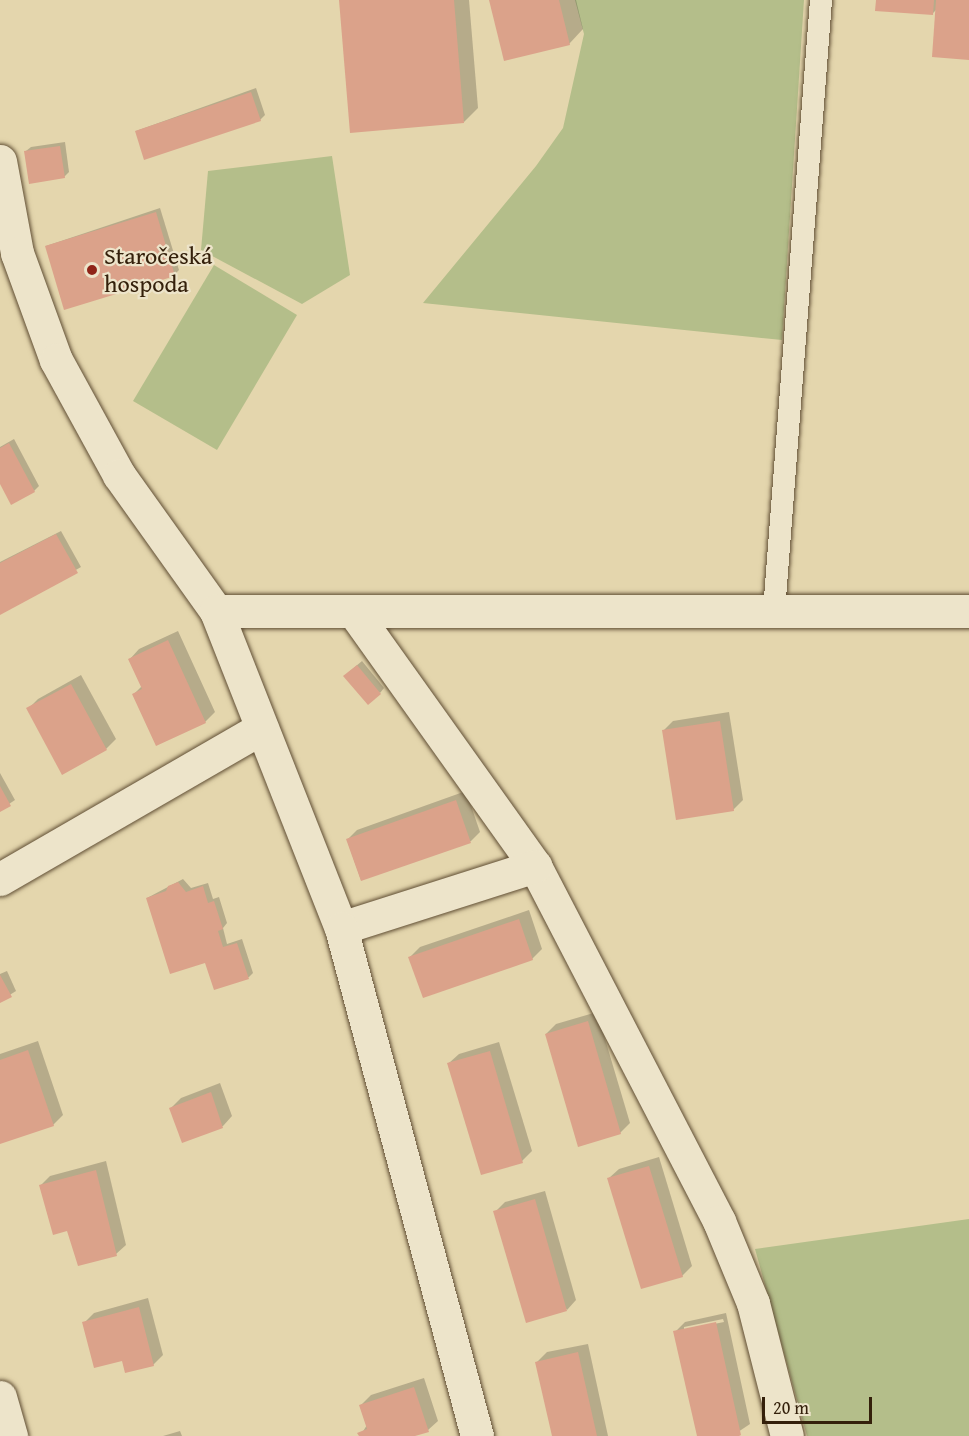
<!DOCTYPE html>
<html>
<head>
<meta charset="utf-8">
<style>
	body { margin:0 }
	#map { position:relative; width:969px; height:1436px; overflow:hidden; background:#e4d6ad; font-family:"Gentium Book Plus",serif }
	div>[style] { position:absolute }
	.green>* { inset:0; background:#b4be8a }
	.shadow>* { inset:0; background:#0003 }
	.building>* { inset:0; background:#dba28a }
	.roads { filter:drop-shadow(0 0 2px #604e34) drop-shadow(0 0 2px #604e34) }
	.service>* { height:22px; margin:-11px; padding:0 11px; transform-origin:11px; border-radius:11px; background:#ede4ca }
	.minor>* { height:33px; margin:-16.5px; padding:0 16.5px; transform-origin:16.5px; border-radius:16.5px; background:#ede4ca }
	.tertiary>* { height:33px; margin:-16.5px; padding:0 16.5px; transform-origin:16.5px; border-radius:16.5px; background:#ede4ca }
	.dots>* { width:16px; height:16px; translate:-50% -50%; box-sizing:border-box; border:3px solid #ede4ca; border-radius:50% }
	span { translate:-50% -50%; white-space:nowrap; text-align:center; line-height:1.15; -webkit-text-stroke:4.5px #ede4ca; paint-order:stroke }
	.poi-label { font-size:24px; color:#34200b }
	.left { translate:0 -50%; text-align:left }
	.scale { position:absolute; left:762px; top:1397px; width:110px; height:27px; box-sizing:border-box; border:3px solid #34200b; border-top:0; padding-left:8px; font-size:18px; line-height:21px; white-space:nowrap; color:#34200b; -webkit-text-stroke:4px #ede4ca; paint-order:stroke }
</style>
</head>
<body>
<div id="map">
	<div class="green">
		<i style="clip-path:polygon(575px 0,804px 0,782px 340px,423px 303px,536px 166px,563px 128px,584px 34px)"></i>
		<i style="clip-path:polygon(332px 156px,350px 275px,302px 304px,201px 250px,208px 171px)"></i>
		<i style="clip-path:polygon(214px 265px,297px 315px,217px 450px,133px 401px)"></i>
		<i style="clip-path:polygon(969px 1219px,969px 1436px,807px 1436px,755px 1249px)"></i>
	</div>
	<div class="shadow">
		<i style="clip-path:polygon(340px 0,469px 0,478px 108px,464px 122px)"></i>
		<i style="clip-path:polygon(491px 0,576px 0,583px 29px,569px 44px)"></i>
		<i style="clip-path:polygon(877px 0,969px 0,969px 58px,937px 9px,932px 14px)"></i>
		<i style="clip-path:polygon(256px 88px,265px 115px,260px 120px,136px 131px)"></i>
		<i style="clip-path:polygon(65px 142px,69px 172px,64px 177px,26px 151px,31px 147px)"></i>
		<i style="clip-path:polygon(160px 208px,179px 270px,174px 275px,46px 246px)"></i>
		<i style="clip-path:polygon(14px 439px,39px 486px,34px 491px,0 481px,0 447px)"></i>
		<i style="clip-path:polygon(61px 531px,81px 567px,0 613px,0 562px)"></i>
		<i style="clip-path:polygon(178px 631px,215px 712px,205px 722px,134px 694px,142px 686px,130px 659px,139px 649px)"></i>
		<i style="clip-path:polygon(362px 661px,384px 688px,380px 693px,349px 672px)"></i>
		<i style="clip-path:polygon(81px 675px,116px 739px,106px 749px,28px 709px,38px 699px)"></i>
		<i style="clip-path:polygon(729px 712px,743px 800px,733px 810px,663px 731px,673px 721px)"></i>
		<i style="clip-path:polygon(0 773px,15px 800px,0 810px)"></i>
		<i style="clip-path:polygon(466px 791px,480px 832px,471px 841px,361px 880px,347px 840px,357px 830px)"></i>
		<i style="clip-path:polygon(183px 879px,191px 888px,208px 883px,213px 899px,219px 897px,227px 923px,223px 928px,227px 944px,242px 939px,253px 973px,249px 977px,215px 988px,206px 961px,147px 898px)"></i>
		<i style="clip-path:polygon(529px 910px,542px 949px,532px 959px,410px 957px,420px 947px)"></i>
		<i style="clip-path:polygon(7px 971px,16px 991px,0 1001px,0 974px)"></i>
		<i style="clip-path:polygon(597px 1012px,630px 1123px,620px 1133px,546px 1034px,556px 1024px)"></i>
		<i style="clip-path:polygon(38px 1041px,63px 1115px,53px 1125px,0 1143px,0 1054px)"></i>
		<i style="clip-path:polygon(499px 1042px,532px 1151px,522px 1161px,449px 1063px,459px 1054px)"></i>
		<i style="clip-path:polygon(220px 1083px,232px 1116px,223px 1126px,183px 1141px,171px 1108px,181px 1098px)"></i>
		<i style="clip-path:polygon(659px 1157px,692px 1266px,682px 1276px,609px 1178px,619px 1169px)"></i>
		<i style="clip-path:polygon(106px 1161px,126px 1245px,116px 1254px,69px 1229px,40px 1186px,50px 1176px)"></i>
		<i style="clip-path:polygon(545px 1191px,576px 1300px,567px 1310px,495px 1212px,505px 1202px)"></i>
		<i style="clip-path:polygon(148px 1298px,163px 1355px,153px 1365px,123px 1359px,84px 1323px,94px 1313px)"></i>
		<i style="clip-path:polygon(evenodd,726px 1313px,750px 1424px,732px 1436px,698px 1436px,675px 1332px,685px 1322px,726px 1313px,723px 1319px,724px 1322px,684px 1330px,684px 1327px,723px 1319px)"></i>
		<i style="clip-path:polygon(588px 1344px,608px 1436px,553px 1436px,537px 1362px,547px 1352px)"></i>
		<i style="clip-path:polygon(424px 1378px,438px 1421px,428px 1430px,410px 1436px,360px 1436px,367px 1425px,361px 1405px,371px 1395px)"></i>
		<i style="clip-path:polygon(180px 1431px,182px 1436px,163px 1436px)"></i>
	</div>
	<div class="building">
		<i style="clip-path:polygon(339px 0,454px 0,464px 123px,350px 133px)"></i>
		<i style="clip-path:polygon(489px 0,559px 0,570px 45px,504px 61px)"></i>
		<i style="clip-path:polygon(876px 0,934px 0,933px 15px,875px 11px)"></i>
		<i style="clip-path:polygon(936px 0,969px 0,969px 60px,932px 57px)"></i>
		<i style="clip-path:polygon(251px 92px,261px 121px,144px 160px,135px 131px)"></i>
		<i style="clip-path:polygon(60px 146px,65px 178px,29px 184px,24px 151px)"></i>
		<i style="clip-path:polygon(156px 212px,175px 276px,64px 310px,45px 246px)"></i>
		<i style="clip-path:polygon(9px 443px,35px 492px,11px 505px,0 484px,0 448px)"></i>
		<i style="clip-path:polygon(56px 534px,78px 573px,0 615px,0 563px)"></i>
		<i style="clip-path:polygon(168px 640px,206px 723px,156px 746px,132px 694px,142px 689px,128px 659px)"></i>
		<i style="clip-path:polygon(357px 665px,381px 694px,368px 705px,343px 676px)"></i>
		<i style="clip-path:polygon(71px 684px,107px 750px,62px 775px,26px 708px)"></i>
		<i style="clip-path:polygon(720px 721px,734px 811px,676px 820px,662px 730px)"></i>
		<i style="clip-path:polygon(0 786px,11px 806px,0 812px)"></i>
		<i style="clip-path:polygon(456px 800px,471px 843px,361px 881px,346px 839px)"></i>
		<i style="clip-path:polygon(178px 882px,186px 892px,203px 886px,208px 903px,214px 901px,223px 929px,218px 931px,223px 947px,237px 943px,249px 979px,214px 990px,205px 963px,170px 974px,146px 898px,166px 891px,168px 886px)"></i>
		<i style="clip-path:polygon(519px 919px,533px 960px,423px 998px,408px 957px)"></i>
		<i style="clip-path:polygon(0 975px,12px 997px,0 1003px)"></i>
		<i style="clip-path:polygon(588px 1021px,621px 1134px,578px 1147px,545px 1034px)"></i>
		<i style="clip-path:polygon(28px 1050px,54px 1126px,0 1144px,0 1060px)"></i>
		<i style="clip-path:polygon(490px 1051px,523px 1163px,481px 1175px,447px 1063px)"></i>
		<i style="clip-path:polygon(211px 1092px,223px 1128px,182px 1143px,169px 1108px)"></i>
		<i style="clip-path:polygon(649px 1166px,683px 1277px,641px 1289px,607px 1178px)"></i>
		<i style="clip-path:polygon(96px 1170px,117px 1256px,78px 1266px,67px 1231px,53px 1235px,39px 1185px)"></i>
		<i style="clip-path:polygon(535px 1199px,567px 1311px,526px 1323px,493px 1211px)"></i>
		<i style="clip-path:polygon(139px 1307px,154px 1366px,125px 1373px,122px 1361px,94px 1368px,82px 1322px)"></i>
		<i style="clip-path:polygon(716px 1322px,741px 1435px,739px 1436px,697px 1436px,673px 1331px)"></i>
		<i style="clip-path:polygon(578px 1352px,597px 1436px,552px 1436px,535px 1362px)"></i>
		<i style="clip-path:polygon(414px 1387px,429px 1432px,415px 1436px,359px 1436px,357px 1433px,367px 1429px,359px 1405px)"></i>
	</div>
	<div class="roads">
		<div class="service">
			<i style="left:774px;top:611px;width:613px;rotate:-85.6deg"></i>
		</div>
		<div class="minor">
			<i style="left:354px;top:612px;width:312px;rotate:54.5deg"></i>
			<i style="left:535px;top:866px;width:400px;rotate:62.6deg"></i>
			<i style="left:719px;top:1221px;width:89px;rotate:67.5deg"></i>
			<i style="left:753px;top:1303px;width:137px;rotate:75.7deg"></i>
			<i style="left:0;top:879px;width:302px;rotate:-30deg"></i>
			<i style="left:341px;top:928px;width:204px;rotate:-17.7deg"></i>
			<i style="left:0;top:1397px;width:41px;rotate:74.2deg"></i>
		</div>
		<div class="tertiary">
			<i style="left:0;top:161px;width:94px;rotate:79.5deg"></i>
			<i style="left:17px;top:253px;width:114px;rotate:70deg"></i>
			<i style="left:56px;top:360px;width:131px;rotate:61.3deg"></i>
			<i style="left:119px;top:475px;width:167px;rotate:54.5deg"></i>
			<i style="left:216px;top:611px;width:341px;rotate:68.5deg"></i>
			<i style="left:341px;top:928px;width:526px;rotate:75.01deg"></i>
			<i style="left:216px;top:611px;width:753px"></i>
		</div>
	</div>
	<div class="dots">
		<i style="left:92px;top:270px;background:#8f2418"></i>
	</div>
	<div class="poi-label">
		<span class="left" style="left:104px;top:270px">Staročeská<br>hospoda</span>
	</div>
	<div class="scale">20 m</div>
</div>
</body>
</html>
